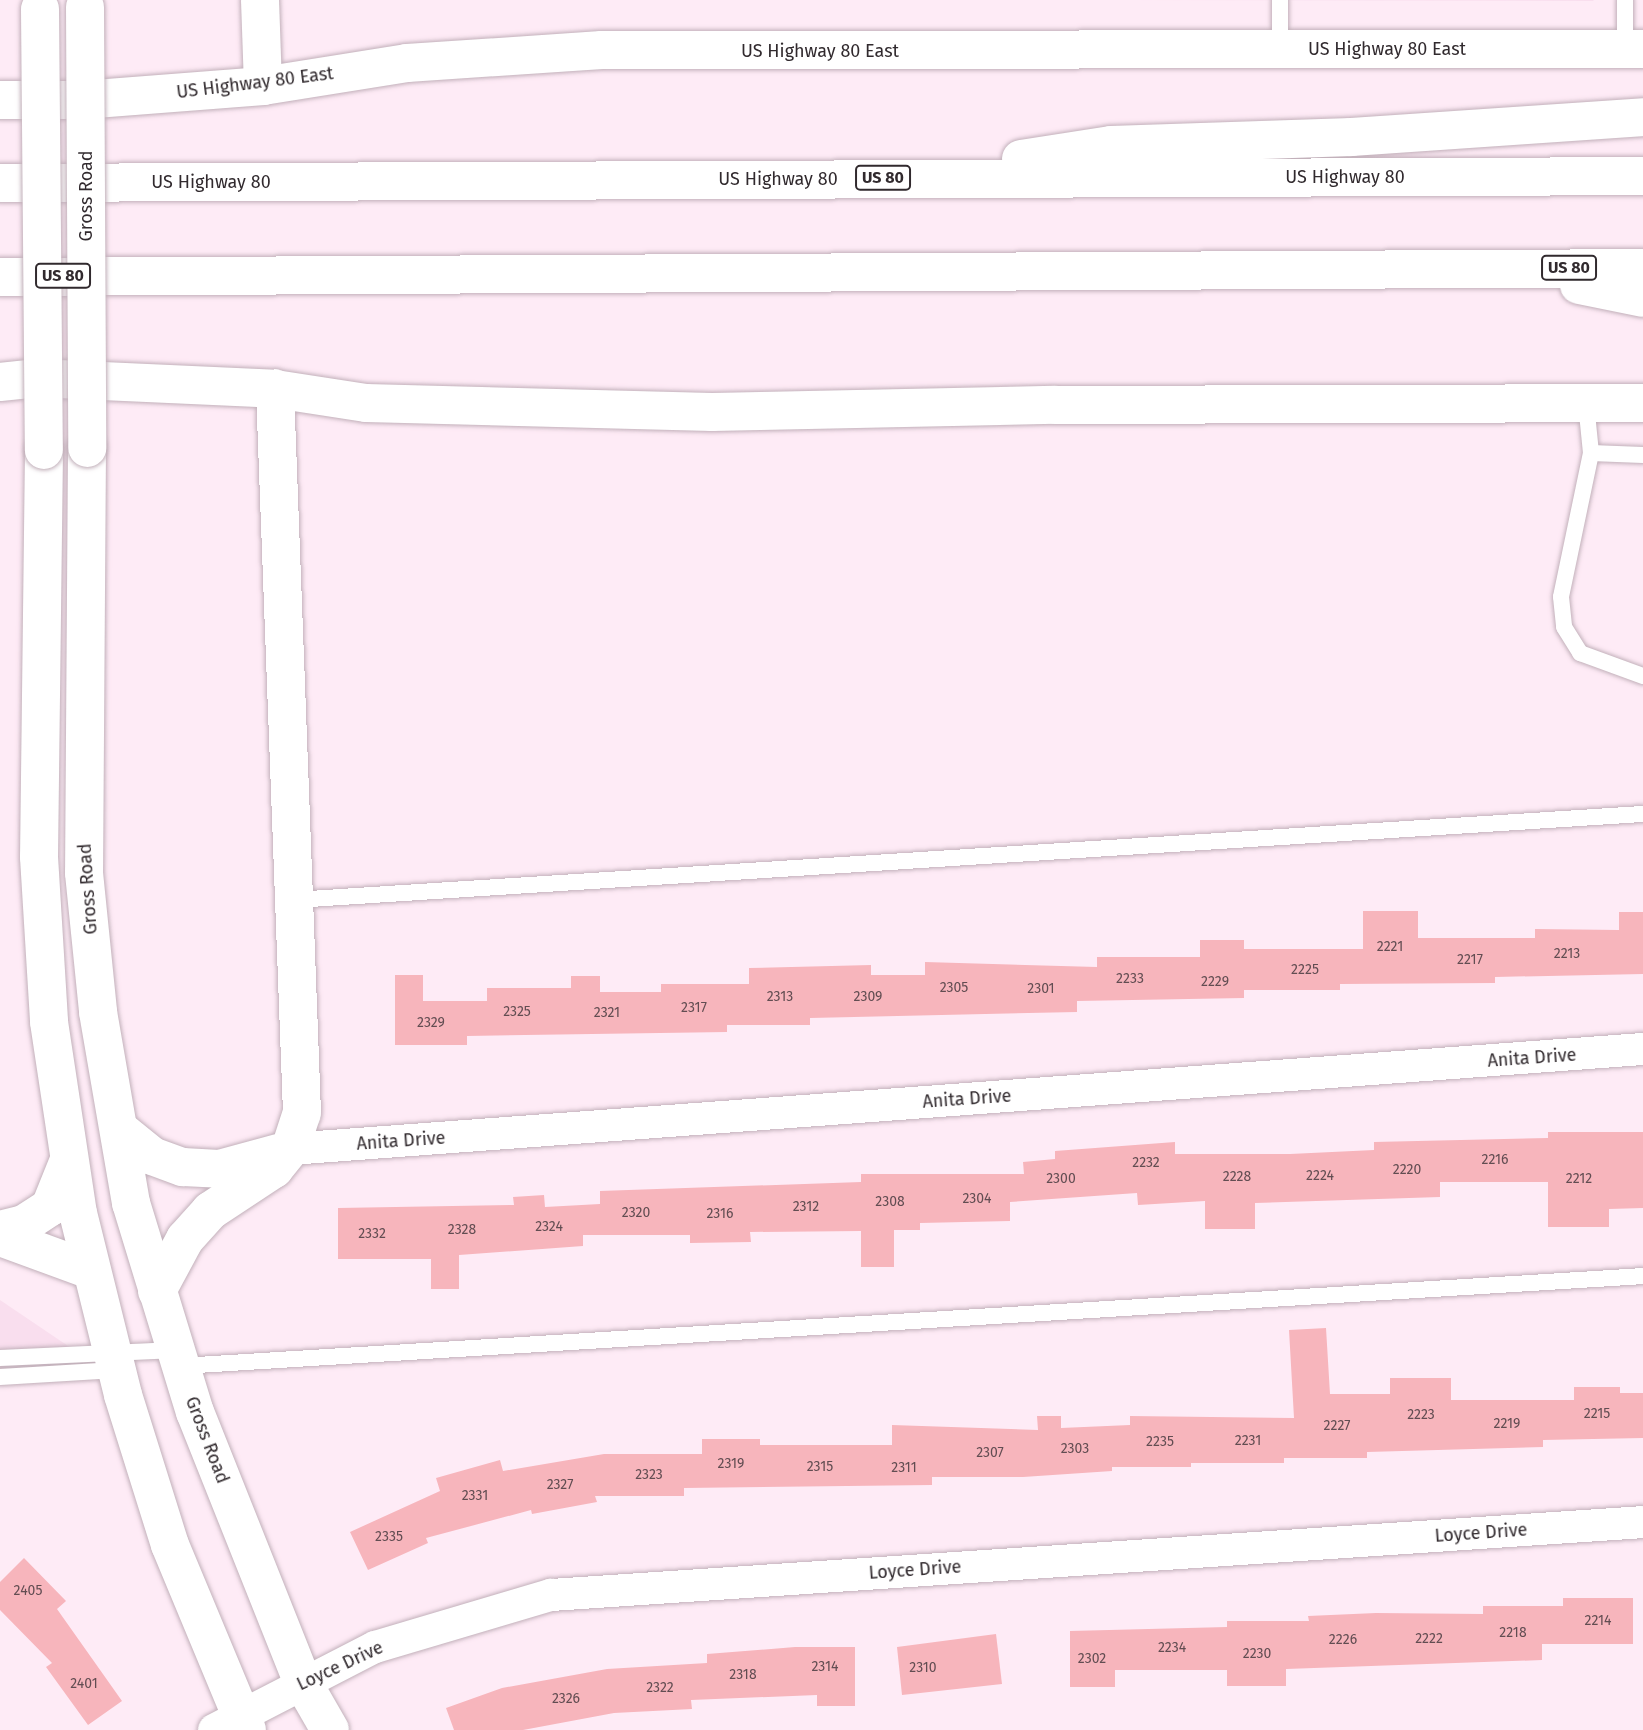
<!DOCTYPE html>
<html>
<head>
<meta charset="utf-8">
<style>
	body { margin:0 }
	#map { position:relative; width:1643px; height:1730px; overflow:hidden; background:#feebf6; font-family:"Fira Sans",sans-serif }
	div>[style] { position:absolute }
	.built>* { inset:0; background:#f9deee }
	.building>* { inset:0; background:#f7b5bc }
	.roads { filter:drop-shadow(0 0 2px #c2b0ba) drop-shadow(0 0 2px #c2b0ba) }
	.service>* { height:16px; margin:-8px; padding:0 8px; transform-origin:8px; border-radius:8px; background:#fff }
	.minor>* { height:32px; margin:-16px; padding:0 16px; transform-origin:16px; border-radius:16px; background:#fff }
	.secondary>* { height:38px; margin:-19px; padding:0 19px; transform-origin:19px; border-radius:19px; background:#fff }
	.motorway>* { height:38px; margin:-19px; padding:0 19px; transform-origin:19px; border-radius:19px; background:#fff }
	.bridges { filter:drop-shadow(0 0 2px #c2b0ba) drop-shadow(0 0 2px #c2b0ba) }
	.secondary-bridge>* { height:38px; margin:-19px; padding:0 19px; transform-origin:19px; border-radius:19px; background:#fff }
	span { translate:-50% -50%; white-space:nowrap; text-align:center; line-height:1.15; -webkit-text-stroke:5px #fff; paint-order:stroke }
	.number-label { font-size:14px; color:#624d52 }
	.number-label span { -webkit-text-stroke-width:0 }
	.shield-label span { padding:2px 5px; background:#fff; border:2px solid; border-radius:5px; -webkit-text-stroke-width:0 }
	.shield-label { font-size:16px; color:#312a2e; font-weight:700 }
	.street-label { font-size:18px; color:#312a2e }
</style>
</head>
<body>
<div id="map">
	<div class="built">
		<i style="clip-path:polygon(1125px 0,1594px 0,1593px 1px)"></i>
		<i style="clip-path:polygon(0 1300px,77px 1352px,0 1359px)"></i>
	</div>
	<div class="building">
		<i style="clip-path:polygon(1363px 911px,1418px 911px,1418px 938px,1535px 938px,1535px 929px,1619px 930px,1619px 912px,1643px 912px,1643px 974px,1495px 977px,1495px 983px,1340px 984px,1340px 990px,1244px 990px,1244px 998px,1077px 1001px,1077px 1012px,810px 1018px,810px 1025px,727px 1025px,727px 1032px,467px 1036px,467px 1045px,395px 1045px,395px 975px,423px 975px,423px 1001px,487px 1001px,487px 988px,571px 988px,571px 976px,600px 976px,600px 992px,661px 992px,661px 984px,749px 984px,749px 968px,871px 965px,871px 975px,925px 975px,925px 962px,1097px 967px,1097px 957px,1200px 957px,1200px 940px,1244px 940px,1244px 949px,1363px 949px)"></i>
		<i style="clip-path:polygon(1548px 1132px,1643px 1132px,1643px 1208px,1609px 1209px,1609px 1227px,1548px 1227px,1548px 1182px,1440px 1182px,1440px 1197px,1255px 1203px,1255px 1229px,1205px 1229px,1205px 1201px,1138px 1205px,1137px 1193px,1010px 1202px,1010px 1221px,920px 1223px,920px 1230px,894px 1230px,894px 1267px,861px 1267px,861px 1231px,750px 1232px,751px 1242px,690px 1243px,690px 1235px,583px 1235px,583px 1246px,459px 1255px,459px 1289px,431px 1289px,431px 1259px,338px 1259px,338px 1208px,514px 1205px,513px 1197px,544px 1195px,545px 1207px,600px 1204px,600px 1191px,861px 1182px,861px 1174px,1024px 1174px,1023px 1162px,1055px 1159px,1055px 1151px,1175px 1142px,1175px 1154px,1290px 1154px,1374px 1150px,1374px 1142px,1548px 1138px)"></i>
		<i style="clip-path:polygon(1326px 1328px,1330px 1394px,1390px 1394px,1390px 1378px,1451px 1378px,1451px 1400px,1574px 1400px,1574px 1387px,1620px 1387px,1620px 1393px,1643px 1393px,1643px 1438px,1543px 1440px,1543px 1447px,1367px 1452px,1367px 1458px,1284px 1458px,1284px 1463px,1191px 1463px,1191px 1467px,1112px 1467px,1112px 1471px,1023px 1477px,932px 1477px,932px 1485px,684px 1488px,684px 1496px,595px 1496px,597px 1502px,532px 1514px,531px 1510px,426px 1538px,428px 1543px,368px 1570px,350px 1532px,440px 1491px,436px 1478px,500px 1460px,503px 1471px,604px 1454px,702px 1454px,702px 1439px,760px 1439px,760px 1445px,892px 1445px,892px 1425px,1038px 1430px,1037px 1416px,1061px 1416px,1061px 1428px,1130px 1425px,1130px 1416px,1294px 1418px,1289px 1330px)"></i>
		<i style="clip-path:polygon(24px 1558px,66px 1601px,57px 1609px,122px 1701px,88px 1725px,46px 1667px,52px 1663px,0 1610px,0 1582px)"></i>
		<i style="clip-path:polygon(1563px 1598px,1633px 1598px,1633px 1644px,1542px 1644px,1542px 1660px,1286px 1669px,1286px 1686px,1227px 1686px,1227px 1670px,1115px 1670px,1115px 1687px,1070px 1687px,1070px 1631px,1227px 1627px,1227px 1621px,1309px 1621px,1308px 1616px,1376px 1613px,1483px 1614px,1483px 1606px,1563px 1606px)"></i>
		<i style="clip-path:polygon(996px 1634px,1002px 1684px,902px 1695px,897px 1647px)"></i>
		<i style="clip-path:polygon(795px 1647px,855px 1647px,855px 1706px,817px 1706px,817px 1695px,691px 1700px,692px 1709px,614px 1713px,523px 1730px,454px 1730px,446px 1708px,502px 1688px,607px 1669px,707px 1663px,707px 1654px)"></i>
	</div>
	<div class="roads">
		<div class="service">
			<i style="left:1280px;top:0;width:50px;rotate:90deg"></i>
			<i style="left:1625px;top:0;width:49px;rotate:90deg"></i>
			<i style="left:1586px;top:403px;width:50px;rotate:84.3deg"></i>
			<i style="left:1591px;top:453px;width:52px;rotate:2.2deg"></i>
			<i style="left:1591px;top:453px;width:147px;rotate:101.8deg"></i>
			<i style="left:1561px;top:597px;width:30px;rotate:84deg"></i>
			<i style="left:1564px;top:627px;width:31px;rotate:58deg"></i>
			<i style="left:1580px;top:653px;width:67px;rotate:20.1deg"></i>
			<i style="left:294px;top:900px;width:1352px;rotate:-3.65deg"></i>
			<i style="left:0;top:1358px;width:176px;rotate:-2.6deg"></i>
			<i style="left:181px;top:1366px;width:1465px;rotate:-3.52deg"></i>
			<i style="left:0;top:1377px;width:116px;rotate:-3.5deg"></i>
		</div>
		<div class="minor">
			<i style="left:290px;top:1149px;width:1357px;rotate:-4.23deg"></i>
			<i style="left:214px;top:1730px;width:181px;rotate:-27.3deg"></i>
			<i style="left:375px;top:1647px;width:184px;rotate:-16.5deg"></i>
			<i style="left:551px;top:1595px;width:1094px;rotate:-3.82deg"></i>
		</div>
		<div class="secondary">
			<i style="left:260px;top:0;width:86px;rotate:88deg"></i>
			<i style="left:0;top:100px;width:82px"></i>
			<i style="left:82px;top:100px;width:182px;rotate:-4.4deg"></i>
			<i style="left:263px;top:86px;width:146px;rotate:-9.1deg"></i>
			<i style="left:407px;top:63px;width:195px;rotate:-3.8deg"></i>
			<i style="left:602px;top:50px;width:1041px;rotate:-0.06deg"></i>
			<i style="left:0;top:382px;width:36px;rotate:-6deg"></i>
			<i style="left:36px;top:378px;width:239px;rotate:2.6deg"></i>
			<i style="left:275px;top:389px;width:92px;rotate:8.7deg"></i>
			<i style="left:366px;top:403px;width:346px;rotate:1.5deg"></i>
			<i style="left:712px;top:412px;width:343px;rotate:-1.2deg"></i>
			<i style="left:1055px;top:405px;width:588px;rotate:-0.19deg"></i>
			<i style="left:87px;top:448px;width:425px;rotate:90.4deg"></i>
			<i style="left:84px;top:873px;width:140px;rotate:84.2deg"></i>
			<i style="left:98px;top:1012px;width:194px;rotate:80.2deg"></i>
			<i style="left:131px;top:1203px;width:219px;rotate:73deg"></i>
			<i style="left:195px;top:1412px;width:292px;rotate:68.3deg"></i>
			<i style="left:303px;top:1683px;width:54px;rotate:60.1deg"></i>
			<i style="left:44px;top:450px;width:407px;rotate:90.7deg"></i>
			<i style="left:39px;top:857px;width:165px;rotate:86.5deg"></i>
			<i style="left:49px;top:1022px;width:193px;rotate:81.4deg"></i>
			<i style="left:78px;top:1213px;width:187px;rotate:76.1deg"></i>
			<i style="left:123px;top:1395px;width:157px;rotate:72.6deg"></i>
			<i style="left:170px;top:1545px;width:200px;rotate:67.4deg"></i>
			<i style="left:120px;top:1130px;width:41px;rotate:39.1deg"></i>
			<i style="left:152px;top:1156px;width:33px;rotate:20deg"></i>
			<i style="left:183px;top:1167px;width:36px;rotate:3deg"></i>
			<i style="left:219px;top:1169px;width:61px;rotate:-15.2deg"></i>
			<i style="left:0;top:1230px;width:25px;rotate:-14deg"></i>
			<i style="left:24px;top:1224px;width:31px;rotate:-33deg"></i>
			<i style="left:50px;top:1207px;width:51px;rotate:-68deg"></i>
			<i style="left:0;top:1237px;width:96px;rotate:20.1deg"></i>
			<i style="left:157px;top:1291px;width:59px;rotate:-61.7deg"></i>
			<i style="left:185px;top:1239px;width:38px;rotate:-48deg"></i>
			<i style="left:210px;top:1211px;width:77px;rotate:-33.3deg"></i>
			<i style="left:274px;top:1169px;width:26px;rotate:-51deg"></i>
			<i style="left:290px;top:1149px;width:38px;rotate:-72deg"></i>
			<i style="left:302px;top:1113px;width:725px;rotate:-92.14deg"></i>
		</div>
		<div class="motorway">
			<i style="left:1021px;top:159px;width:91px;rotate:-8.8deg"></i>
			<i style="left:1111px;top:145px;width:241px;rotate:-1.9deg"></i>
			<i style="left:1352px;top:137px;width:292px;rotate:-3.9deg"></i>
			<i style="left:0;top:183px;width:1643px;rotate:-0.24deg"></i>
			<i style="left:0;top:277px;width:1643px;rotate:-0.31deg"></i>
			<i style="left:1579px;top:285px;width:65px;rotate:11.5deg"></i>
		</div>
	</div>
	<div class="bridges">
		<div class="secondary-bridge">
			<i style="left:85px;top:7px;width:441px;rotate:89.7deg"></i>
			<i style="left:40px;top:9px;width:441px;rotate:89.5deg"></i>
		</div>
	</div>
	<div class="number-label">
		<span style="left:1390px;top:947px">2221</span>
		<span style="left:1567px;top:954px">2213</span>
		<span style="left:1470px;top:960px">2217</span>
		<span style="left:1305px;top:970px">2225</span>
		<span style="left:1130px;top:979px">2233</span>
		<span style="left:1215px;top:982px">2229</span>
		<span style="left:954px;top:988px">2305</span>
		<span style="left:1041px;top:989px">2301</span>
		<span style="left:780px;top:997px">2313</span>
		<span style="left:868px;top:997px">2309</span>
		<span style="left:694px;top:1008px">2317</span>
		<span style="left:517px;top:1012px">2325</span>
		<span style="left:607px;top:1013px">2321</span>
		<span style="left:431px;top:1023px">2329</span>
		<span style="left:1495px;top:1160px">2216</span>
		<span style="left:1146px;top:1163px">2232</span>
		<span style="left:1407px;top:1170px">2220</span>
		<span style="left:1320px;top:1176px">2224</span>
		<span style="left:1237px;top:1177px">2228</span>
		<span style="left:1061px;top:1179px">2300</span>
		<span style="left:1579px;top:1179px">2212</span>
		<span style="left:977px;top:1199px">2304</span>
		<span style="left:890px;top:1202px">2308</span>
		<span style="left:806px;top:1207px">2312</span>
		<span style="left:636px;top:1213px">2320</span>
		<span style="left:720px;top:1214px">2316</span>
		<span style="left:549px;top:1227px">2324</span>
		<span style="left:462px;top:1230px">2328</span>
		<span style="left:372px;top:1234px">2332</span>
		<span style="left:1597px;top:1414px">2215</span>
		<span style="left:1421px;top:1415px">2223</span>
		<span style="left:1507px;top:1424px">2219</span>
		<span style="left:1337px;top:1426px">2227</span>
		<span style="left:1248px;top:1441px">2231</span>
		<span style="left:1160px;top:1442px">2235</span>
		<span style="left:1075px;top:1449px">2303</span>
		<span style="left:990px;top:1453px">2307</span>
		<span style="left:731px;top:1464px">2319</span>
		<span style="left:820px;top:1467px">2315</span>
		<span style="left:904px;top:1468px">2311</span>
		<span style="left:649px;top:1475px">2323</span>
		<span style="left:560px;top:1485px">2327</span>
		<span style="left:475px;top:1496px">2331</span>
		<span style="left:389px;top:1537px">2335</span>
		<span style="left:28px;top:1591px">2405</span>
		<span style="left:1598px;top:1621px">2214</span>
		<span style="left:1513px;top:1633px">2218</span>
		<span style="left:1429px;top:1639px">2222</span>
		<span style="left:1343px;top:1640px">2226</span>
		<span style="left:1172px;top:1648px">2234</span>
		<span style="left:1257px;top:1654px">2230</span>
		<span style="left:1092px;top:1659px">2302</span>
		<span style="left:825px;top:1667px">2314</span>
		<span style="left:923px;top:1668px">2310</span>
		<span style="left:743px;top:1675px">2318</span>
		<span style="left:84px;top:1684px">2401</span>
		<span style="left:660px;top:1688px">2322</span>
		<span style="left:566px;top:1699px">2326</span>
	</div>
	<div class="shield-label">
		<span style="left:883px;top:178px">US 80</span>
		<span style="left:1569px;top:268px">US 80</span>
		<span style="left:63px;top:276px">US 80</span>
	</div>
	<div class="street-label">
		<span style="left:1387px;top:49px">US Highway 80 East</span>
		<span style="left:820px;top:51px">US Highway 80 East</span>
		<span style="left:255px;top:83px;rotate:-7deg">US Highway 80 East</span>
		<span style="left:1345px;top:177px">US Highway 80</span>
		<span style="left:778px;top:179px">US Highway 80</span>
		<span style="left:211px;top:182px">US Highway 80</span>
		<span style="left:86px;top:196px;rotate:-90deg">Gross Road</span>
		<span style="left:88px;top:889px;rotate:-94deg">Gross Road</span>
		<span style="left:1532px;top:1058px;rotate:-4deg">Anita Drive</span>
		<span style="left:967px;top:1099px;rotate:-4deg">Anita Drive</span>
		<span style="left:401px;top:1141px;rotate:-4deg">Anita Drive</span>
		<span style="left:207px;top:1440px;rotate:69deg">Gross Road</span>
		<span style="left:1481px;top:1533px;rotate:-4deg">Loyce Drive</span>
		<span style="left:915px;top:1570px;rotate:-4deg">Loyce Drive</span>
		<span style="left:340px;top:1666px;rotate:-25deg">Loyce Drive</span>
	</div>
</div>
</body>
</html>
